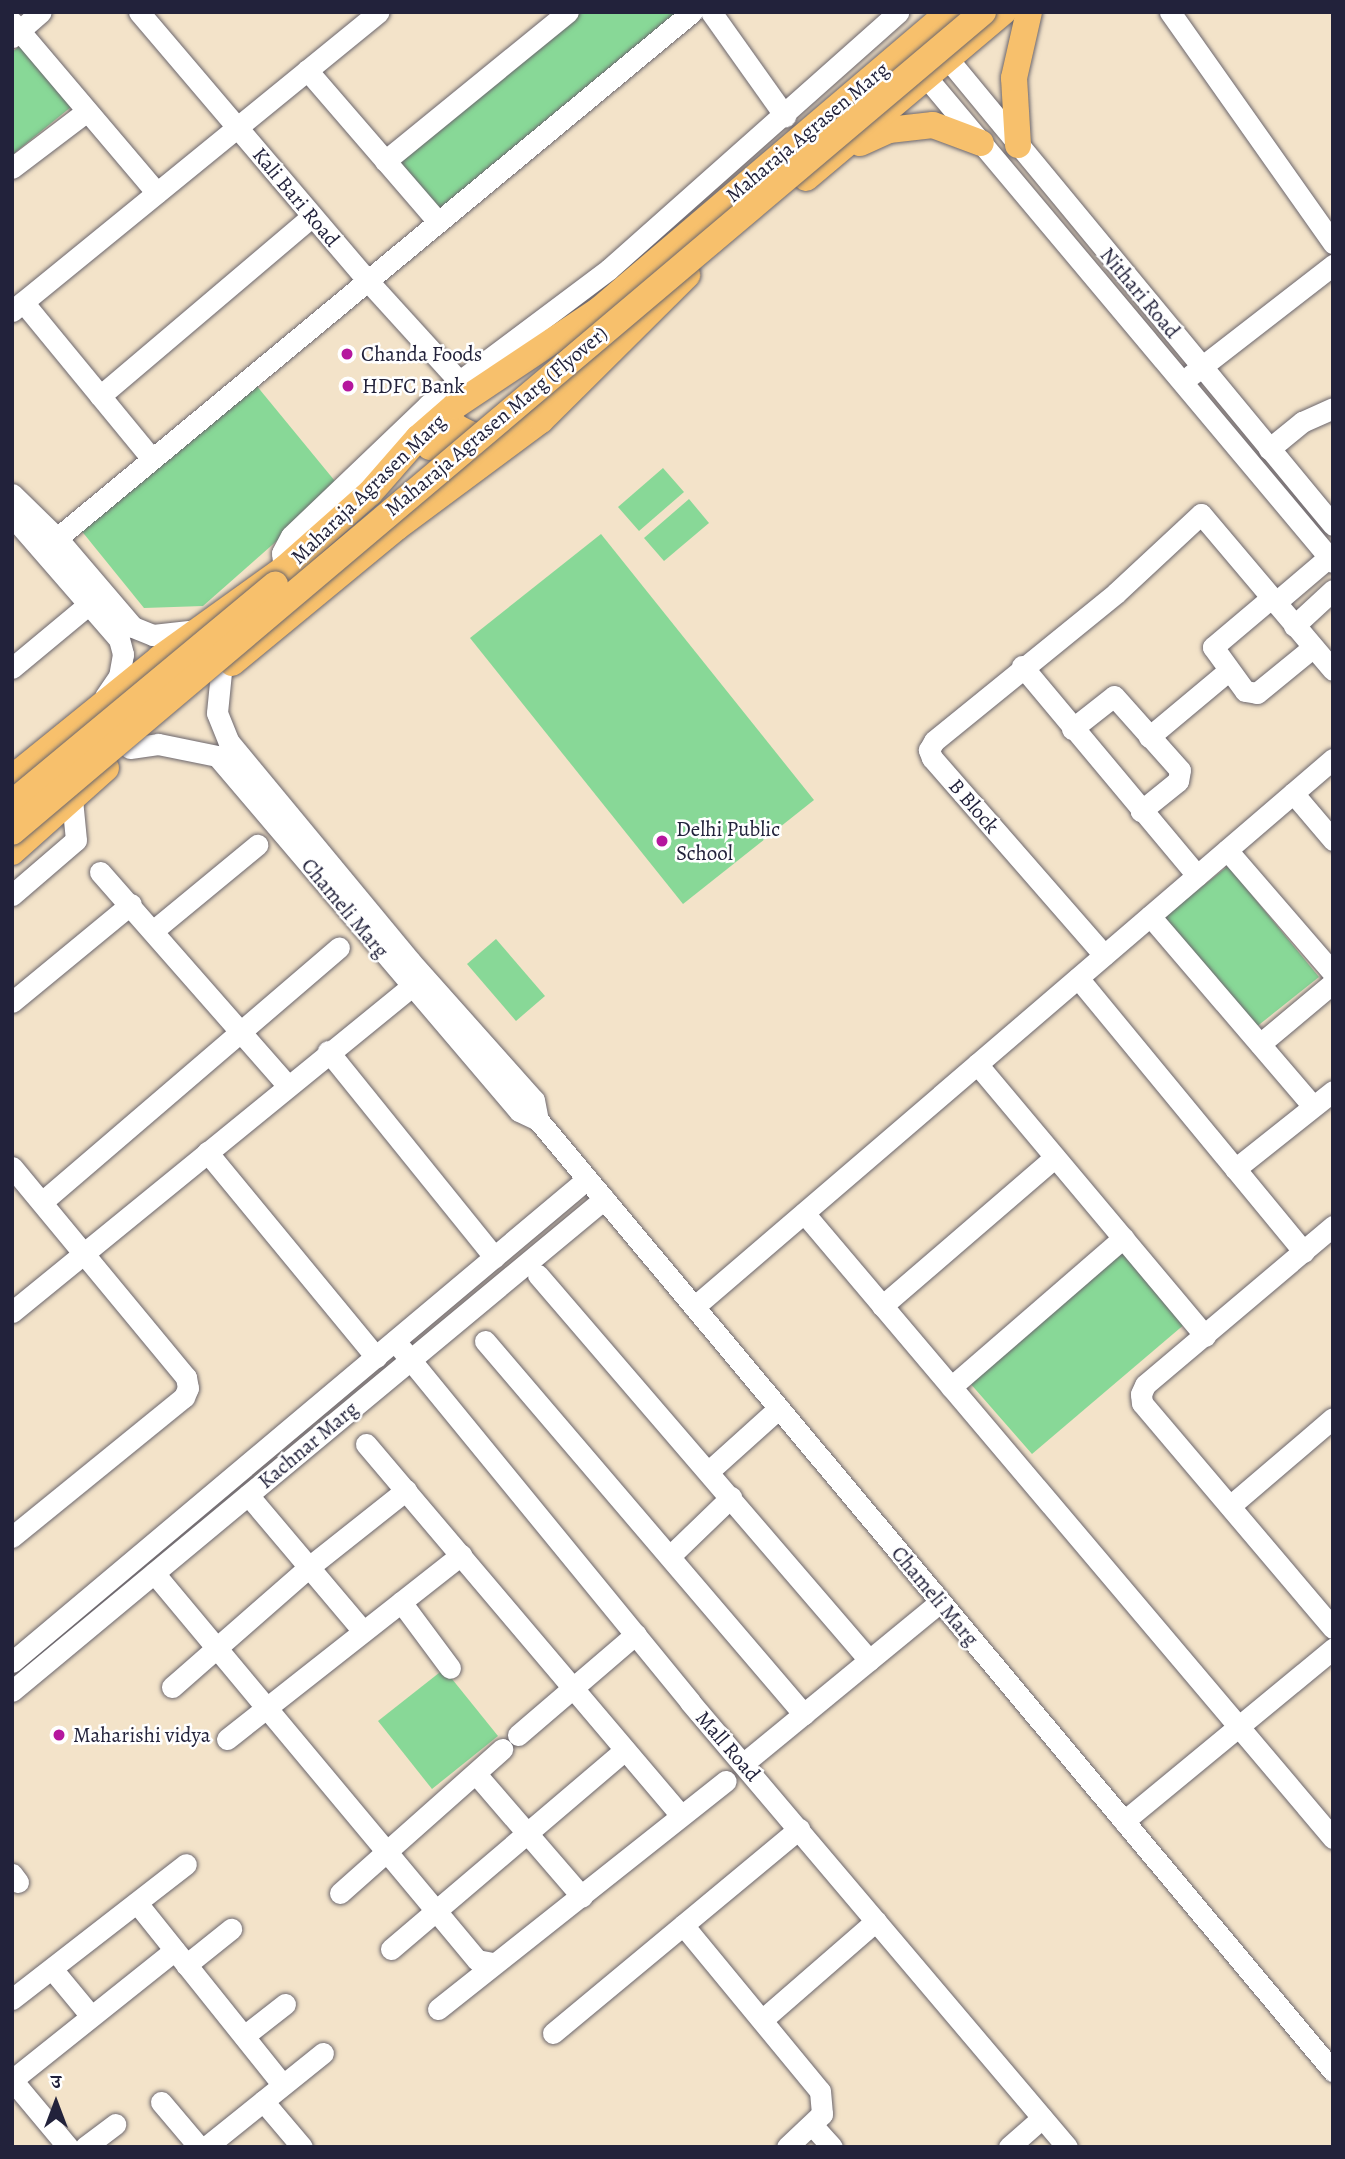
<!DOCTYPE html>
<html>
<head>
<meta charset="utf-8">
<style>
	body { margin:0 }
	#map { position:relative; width:1345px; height:2159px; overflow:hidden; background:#f3e3c9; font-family:Alegreya,"Noto Serif Devanagari",serif }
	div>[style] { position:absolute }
	.green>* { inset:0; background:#88d897 }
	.roads { filter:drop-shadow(0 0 2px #6b666d) drop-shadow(0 0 2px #6b666d) }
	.minor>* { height:21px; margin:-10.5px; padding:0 10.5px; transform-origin:10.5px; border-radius:10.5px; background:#fff }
	.major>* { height:26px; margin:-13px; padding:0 13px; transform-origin:13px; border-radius:13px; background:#f7c06c }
	.bridges { filter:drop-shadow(0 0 2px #6b666d) drop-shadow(0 0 2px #6b666d) }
	.major-bridge>* { height:26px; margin:-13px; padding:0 13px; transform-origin:13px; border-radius:13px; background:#f7c06c }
	.dots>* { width:19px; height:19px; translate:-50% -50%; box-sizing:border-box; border:4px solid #fff; border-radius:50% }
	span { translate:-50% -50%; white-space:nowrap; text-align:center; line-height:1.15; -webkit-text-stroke:5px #fff; paint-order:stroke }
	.street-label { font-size:21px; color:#22223b }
	.poi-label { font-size:21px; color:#22223b }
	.left { translate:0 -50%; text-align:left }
	.frame { position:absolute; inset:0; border:14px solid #22223b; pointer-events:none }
	.north { position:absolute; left:21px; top:2068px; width:70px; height:70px; -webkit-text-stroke:5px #fff; paint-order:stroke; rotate:0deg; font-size:19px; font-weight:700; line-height:28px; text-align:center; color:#22223b }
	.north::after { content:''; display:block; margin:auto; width:24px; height:32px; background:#22223b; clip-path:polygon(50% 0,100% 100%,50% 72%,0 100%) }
</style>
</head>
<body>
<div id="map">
	<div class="green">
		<i style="clip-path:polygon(582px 12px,680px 12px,440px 211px,400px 163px)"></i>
		<i style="clip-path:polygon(21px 45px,71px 107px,12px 155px,12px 52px)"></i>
		<i style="clip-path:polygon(256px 385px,339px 486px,203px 606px,144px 608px,80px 529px)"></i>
		<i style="clip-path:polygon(663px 468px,684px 492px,639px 531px,618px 507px)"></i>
		<i style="clip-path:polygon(689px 499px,709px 523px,664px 561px,644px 538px)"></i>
		<i style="clip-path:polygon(601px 534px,814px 800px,683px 904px,470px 638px)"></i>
		<i style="clip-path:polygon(1228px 866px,1319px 977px,1255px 1028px,1164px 917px)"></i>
		<i style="clip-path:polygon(496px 939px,545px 996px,516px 1021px,467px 964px)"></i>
		<i style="clip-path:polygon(1123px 1250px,1186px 1323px,1032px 1454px,969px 1382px)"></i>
		<i style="clip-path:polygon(444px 1669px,498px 1736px,432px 1789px,378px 1721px)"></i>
	</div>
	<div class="roads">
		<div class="minor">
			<i style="left:139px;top:12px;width:352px;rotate:49.6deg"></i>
			<i style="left:367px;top:280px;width:134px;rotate:47.7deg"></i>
			<i style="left:711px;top:12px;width:128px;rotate:54.6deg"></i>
			<i style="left:1170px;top:12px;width:283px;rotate:54.8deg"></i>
			<i style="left:12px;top:22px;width:224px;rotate:49.7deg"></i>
			<i style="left:12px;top:37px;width:38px;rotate:-41deg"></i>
			<i style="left:938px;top:47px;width:620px;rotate:50.43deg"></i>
			<i style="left:916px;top:65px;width:649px;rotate:50deg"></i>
			<i style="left:307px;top:70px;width:201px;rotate:49.2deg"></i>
			<i style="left:385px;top:161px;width:236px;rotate:-39.2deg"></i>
			<i style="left:12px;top:168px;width:94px;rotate:-37.2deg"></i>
			<i style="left:23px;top:302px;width:202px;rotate:50.6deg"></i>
			<i style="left:12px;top:311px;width:473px;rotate:-39.2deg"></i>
			<i style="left:1191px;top:375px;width:180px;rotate:-37.8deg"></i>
			<i style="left:100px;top:396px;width:278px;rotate:-40.3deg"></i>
			<i style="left:1269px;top:449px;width:43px;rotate:-39.3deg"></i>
			<i style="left:1302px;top:422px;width:34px;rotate:-24deg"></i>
			<i style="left:12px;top:494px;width:63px;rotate:44.4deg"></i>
			<i style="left:57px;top:538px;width:117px;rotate:49.5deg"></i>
			<i style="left:133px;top:627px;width:22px;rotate:22deg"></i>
			<i style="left:153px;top:635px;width:43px;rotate:-6.6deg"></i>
			<i style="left:12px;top:516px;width:163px;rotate:49deg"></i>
			<i style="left:119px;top:639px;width:16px;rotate:75deg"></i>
			<i style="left:123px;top:654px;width:22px;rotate:100deg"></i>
			<i style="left:119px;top:676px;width:25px;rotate:124deg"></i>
			<i style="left:57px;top:538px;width:825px;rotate:-39.64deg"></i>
			<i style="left:284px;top:569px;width:16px;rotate:-97deg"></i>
			<i style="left:282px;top:553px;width:19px;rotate:-62deg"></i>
			<i style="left:291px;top:536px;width:190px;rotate:-43.7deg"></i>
			<i style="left:428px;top:405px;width:226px;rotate:-36.9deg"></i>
			<i style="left:609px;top:269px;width:387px;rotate:-41.6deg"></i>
			<i style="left:1271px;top:598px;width:76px;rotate:139.8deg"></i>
			<i style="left:1213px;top:647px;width:54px;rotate:54deg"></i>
			<i style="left:1245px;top:691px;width:12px;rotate:9deg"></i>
			<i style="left:1257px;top:693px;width:71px;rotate:-39.3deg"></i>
			<i style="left:1275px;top:603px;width:71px;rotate:-40.4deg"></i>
			<i style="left:1294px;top:626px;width:53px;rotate:-42.7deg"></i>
			<i style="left:1022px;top:666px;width:273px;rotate:50.1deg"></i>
			<i style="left:12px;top:668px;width:114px;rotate:-39.7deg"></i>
			<i style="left:221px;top:672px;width:41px;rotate:95.6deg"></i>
			<i style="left:217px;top:713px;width:31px;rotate:68deg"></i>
			<i style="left:229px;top:742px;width:284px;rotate:50.4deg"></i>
			<i style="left:410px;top:961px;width:186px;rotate:48.3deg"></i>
			<i style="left:534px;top:1100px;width:20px;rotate:79deg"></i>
			<i style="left:1072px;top:729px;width:53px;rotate:-38.2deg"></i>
			<i style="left:1114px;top:696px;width:99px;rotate:48.3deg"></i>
			<i style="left:1180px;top:770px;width:11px;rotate:100deg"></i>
			<i style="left:1178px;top:781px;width:48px;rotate:141deg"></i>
			<i style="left:1149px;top:737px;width:103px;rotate:-39.9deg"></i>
			<i style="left:130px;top:748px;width:28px;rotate:-8deg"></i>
			<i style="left:158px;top:744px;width:60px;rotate:11.5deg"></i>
			<i style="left:217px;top:756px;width:466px;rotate:49.6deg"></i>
			<i style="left:519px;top:1111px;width:21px;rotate:25deg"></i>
			<i style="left:538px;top:1120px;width:1240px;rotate:50.11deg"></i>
			<i style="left:1293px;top:793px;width:62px;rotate:49.6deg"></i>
			<i style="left:1227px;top:850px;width:162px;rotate:49.2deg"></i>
			<i style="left:100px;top:872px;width:283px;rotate:48.7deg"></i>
			<i style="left:12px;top:895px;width:84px;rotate:-40.7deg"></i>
			<i style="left:76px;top:840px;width:41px;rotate:-95.6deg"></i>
			<i style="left:72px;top:799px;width:13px;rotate:-132deg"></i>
			<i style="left:1150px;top:916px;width:250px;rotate:49.4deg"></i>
			<i style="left:154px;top:930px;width:134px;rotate:-39.5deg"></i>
			<i style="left:1104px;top:955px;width:262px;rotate:-131.1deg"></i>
			<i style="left:932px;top:758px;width:9px;rotate:-111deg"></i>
			<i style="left:929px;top:750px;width:10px;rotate:-61deg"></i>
			<i style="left:934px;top:741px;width:235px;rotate:-39.1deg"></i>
			<i style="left:1116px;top:593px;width:116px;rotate:-42.9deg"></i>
			<i style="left:1201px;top:514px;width:204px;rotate:49.8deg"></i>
			<i style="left:1078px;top:978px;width:355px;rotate:50.5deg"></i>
			<i style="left:12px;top:1002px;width:154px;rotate:-39.5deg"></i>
			<i style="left:1260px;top:1044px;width:95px;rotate:-39.9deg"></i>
			<i style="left:328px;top:1051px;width:265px;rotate:51.1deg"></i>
			<i style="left:977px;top:1064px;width:355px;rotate:50deg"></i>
			<i style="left:207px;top:1152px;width:266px;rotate:50.5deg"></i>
			<i style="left:12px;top:1167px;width:273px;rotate:50.4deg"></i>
			<i style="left:186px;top:1377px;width:11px;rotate:80deg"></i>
			<i style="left:188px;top:1388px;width:10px;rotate:114deg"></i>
			<i style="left:184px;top:1397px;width:222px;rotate:140.9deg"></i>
			<i style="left:1235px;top:1169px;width:125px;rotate:-38.5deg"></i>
			<i style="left:42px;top:1202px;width:391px;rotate:-40.6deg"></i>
			<i style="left:804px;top:1213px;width:819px;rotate:49.76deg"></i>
			<i style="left:1333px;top:1226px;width:246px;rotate:139.8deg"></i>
			<i style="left:1145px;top:1385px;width:10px;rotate:114deg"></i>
			<i style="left:1141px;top:1394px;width:9px;rotate:84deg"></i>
			<i style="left:1142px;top:1403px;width:295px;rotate:49.7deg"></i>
			<i style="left:538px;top:1275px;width:508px;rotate:49.31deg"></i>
			<i style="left:882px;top:1306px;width:228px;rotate:-40.7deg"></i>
			<i style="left:694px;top:1307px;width:842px;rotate:-40.62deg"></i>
			<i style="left:12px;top:1312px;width:530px;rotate:-39.18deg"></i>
			<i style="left:395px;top:1341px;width:466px;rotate:50.7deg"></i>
			<i style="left:690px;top:1702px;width:583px;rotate:49.73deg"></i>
			<i style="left:485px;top:1341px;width:491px;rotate:49.5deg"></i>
			<i style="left:951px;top:1387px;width:228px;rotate:-40.9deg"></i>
			<i style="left:366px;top:1444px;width:487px;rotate:49.7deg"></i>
			<i style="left:709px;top:1471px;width:94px;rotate:-42deg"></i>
			<i style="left:248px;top:1495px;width:178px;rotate:49.8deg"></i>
			<i style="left:1230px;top:1506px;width:135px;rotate:-40.5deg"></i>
			<i style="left:670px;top:1556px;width:85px;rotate:-44deg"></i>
			<i style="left:154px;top:1573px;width:504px;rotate:50.15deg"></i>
			<i style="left:477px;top:1960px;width:16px;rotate:11deg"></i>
			<i style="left:401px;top:1602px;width:82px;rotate:53.4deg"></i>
			<i style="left:12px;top:1662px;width:751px;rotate:-40.03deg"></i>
			<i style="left:172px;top:1687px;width:182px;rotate:-41.2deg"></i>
			<i style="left:309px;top:1567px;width:124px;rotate:-38.4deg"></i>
			<i style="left:12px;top:1691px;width:770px;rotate:-39.73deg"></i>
			<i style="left:518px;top:1735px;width:155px;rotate:-40.6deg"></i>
			<i style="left:227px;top:1739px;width:298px;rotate:-38.2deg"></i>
			<i style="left:744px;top:1763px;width:254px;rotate:-39.4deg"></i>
			<i style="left:476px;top:1774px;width:162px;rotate:49.2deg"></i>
			<i style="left:1124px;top:1821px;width:271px;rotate:-39.5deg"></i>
			<i style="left:12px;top:1874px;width:10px;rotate:53deg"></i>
			<i style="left:340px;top:1893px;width:217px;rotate:-41.6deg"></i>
			<i style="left:137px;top:1903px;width:233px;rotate:51.3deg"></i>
			<i style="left:683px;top:1925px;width:215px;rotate:50.5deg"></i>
			<i style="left:820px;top:2091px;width:23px;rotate:85deg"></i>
			<i style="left:822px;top:2114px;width:48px;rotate:136.7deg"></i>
			<i style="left:391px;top:1949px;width:307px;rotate:-40.4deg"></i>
			<i style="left:186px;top:1965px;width:58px;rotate:-38.7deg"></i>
			<i style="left:52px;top:1969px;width:61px;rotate:50.3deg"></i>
			<i style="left:12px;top:1999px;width:220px;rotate:-37.8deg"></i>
			<i style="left:438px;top:2009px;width:367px;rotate:-38.4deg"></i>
			<i style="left:762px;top:2020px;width:151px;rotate:-41deg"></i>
			<i style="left:553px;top:2033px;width:320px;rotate:-39.7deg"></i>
			<i style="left:244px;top:2036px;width:52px;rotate:-38deg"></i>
			<i style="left:12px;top:2080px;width:208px;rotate:-38.6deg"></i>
			<i style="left:12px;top:2080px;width:87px;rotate:50.1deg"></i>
			<i style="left:263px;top:2101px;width:60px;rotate:49.7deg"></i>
			<i style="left:161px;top:2102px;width:59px;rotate:49.8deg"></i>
			<i style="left:813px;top:2126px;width:28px;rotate:48deg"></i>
			<i style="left:85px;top:2147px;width:38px;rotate:-37deg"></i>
			<i style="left:206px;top:2147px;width:150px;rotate:-38.8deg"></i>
			<i style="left:1009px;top:2147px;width:44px;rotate:-41.3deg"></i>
		</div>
		<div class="major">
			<i style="left:860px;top:143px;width:32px;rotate:-24deg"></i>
			<i style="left:889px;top:130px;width:44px;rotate:-6.5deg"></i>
			<i style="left:933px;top:125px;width:51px;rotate:20.6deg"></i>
			<i style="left:1018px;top:145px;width:67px;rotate:-93.4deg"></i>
			<i style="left:1014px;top:78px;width:68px;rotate:-77.2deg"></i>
			<i style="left:806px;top:178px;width:258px;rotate:-40.1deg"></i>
			<i style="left:430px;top:447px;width:33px;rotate:-38deg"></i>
			<i style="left:456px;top:427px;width:16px;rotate:27deg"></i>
			<i style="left:470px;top:434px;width:13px;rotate:67deg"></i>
			<i style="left:475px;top:446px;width:17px;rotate:115deg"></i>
			<i style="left:232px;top:663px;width:214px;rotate:-39.5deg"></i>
			<i style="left:397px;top:527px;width:179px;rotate:-36.6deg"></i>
			<i style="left:541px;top:420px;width:206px;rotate:-44.8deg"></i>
			<i style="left:12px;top:778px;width:191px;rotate:-39deg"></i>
			<i style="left:160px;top:658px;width:153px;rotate:-35.7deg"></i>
			<i style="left:284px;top:569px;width:115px;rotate:-41.5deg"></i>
			<i style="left:370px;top:493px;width:73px;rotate:-48.9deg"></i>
			<i style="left:418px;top:438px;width:49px;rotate:-40.9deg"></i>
			<i style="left:455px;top:406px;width:173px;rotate:-33.7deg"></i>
			<i style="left:599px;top:310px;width:460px;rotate:-40.4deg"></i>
			<i style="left:12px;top:852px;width:126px;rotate:-41.8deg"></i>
		</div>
	</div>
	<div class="bridges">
		<div class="major-bridge">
			<i style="left:12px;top:803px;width:342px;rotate:-39.7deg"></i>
			<i style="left:12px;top:832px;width:1271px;rotate:-40.18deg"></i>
		</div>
	</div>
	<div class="dots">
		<i style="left:347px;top:354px;background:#b5179e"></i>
		<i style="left:348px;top:386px;background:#b5179e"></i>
		<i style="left:662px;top:841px;background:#b5179e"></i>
		<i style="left:59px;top:1735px;background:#b5179e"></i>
	</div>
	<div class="street-label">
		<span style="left:807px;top:132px;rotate:-40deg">Maharaja Agrasen Marg</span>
		<span style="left:296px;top:197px;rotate:50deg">Kali Bari Road</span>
		<span style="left:1140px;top:293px;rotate:50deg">Nithari Road</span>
		<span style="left:496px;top:421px;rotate:-40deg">Maharaja Agrasen Marg (Flyover)</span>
		<span style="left:368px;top:489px;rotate:-44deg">Maharaja Agrasen Marg</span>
		<span style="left:974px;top:806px;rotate:49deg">B Block</span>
		<span style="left:345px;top:908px;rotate:50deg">Chameli Marg</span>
		<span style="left:308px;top:1445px;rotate:-40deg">Kachnar Marg</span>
		<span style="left:935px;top:1596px;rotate:50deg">Chameli Marg</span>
		<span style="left:728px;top:1746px;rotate:49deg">Mall Road</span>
	</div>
	<div class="poi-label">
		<span class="left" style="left:361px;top:354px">Chanda Foods</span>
		<span class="left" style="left:362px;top:386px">HDFC Bank</span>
		<span class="left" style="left:676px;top:841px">Delhi Public<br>School</span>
		<span class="left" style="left:73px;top:1735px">Maharishi vidya</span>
	</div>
	<div class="frame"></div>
	<div class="north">उ</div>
</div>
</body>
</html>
